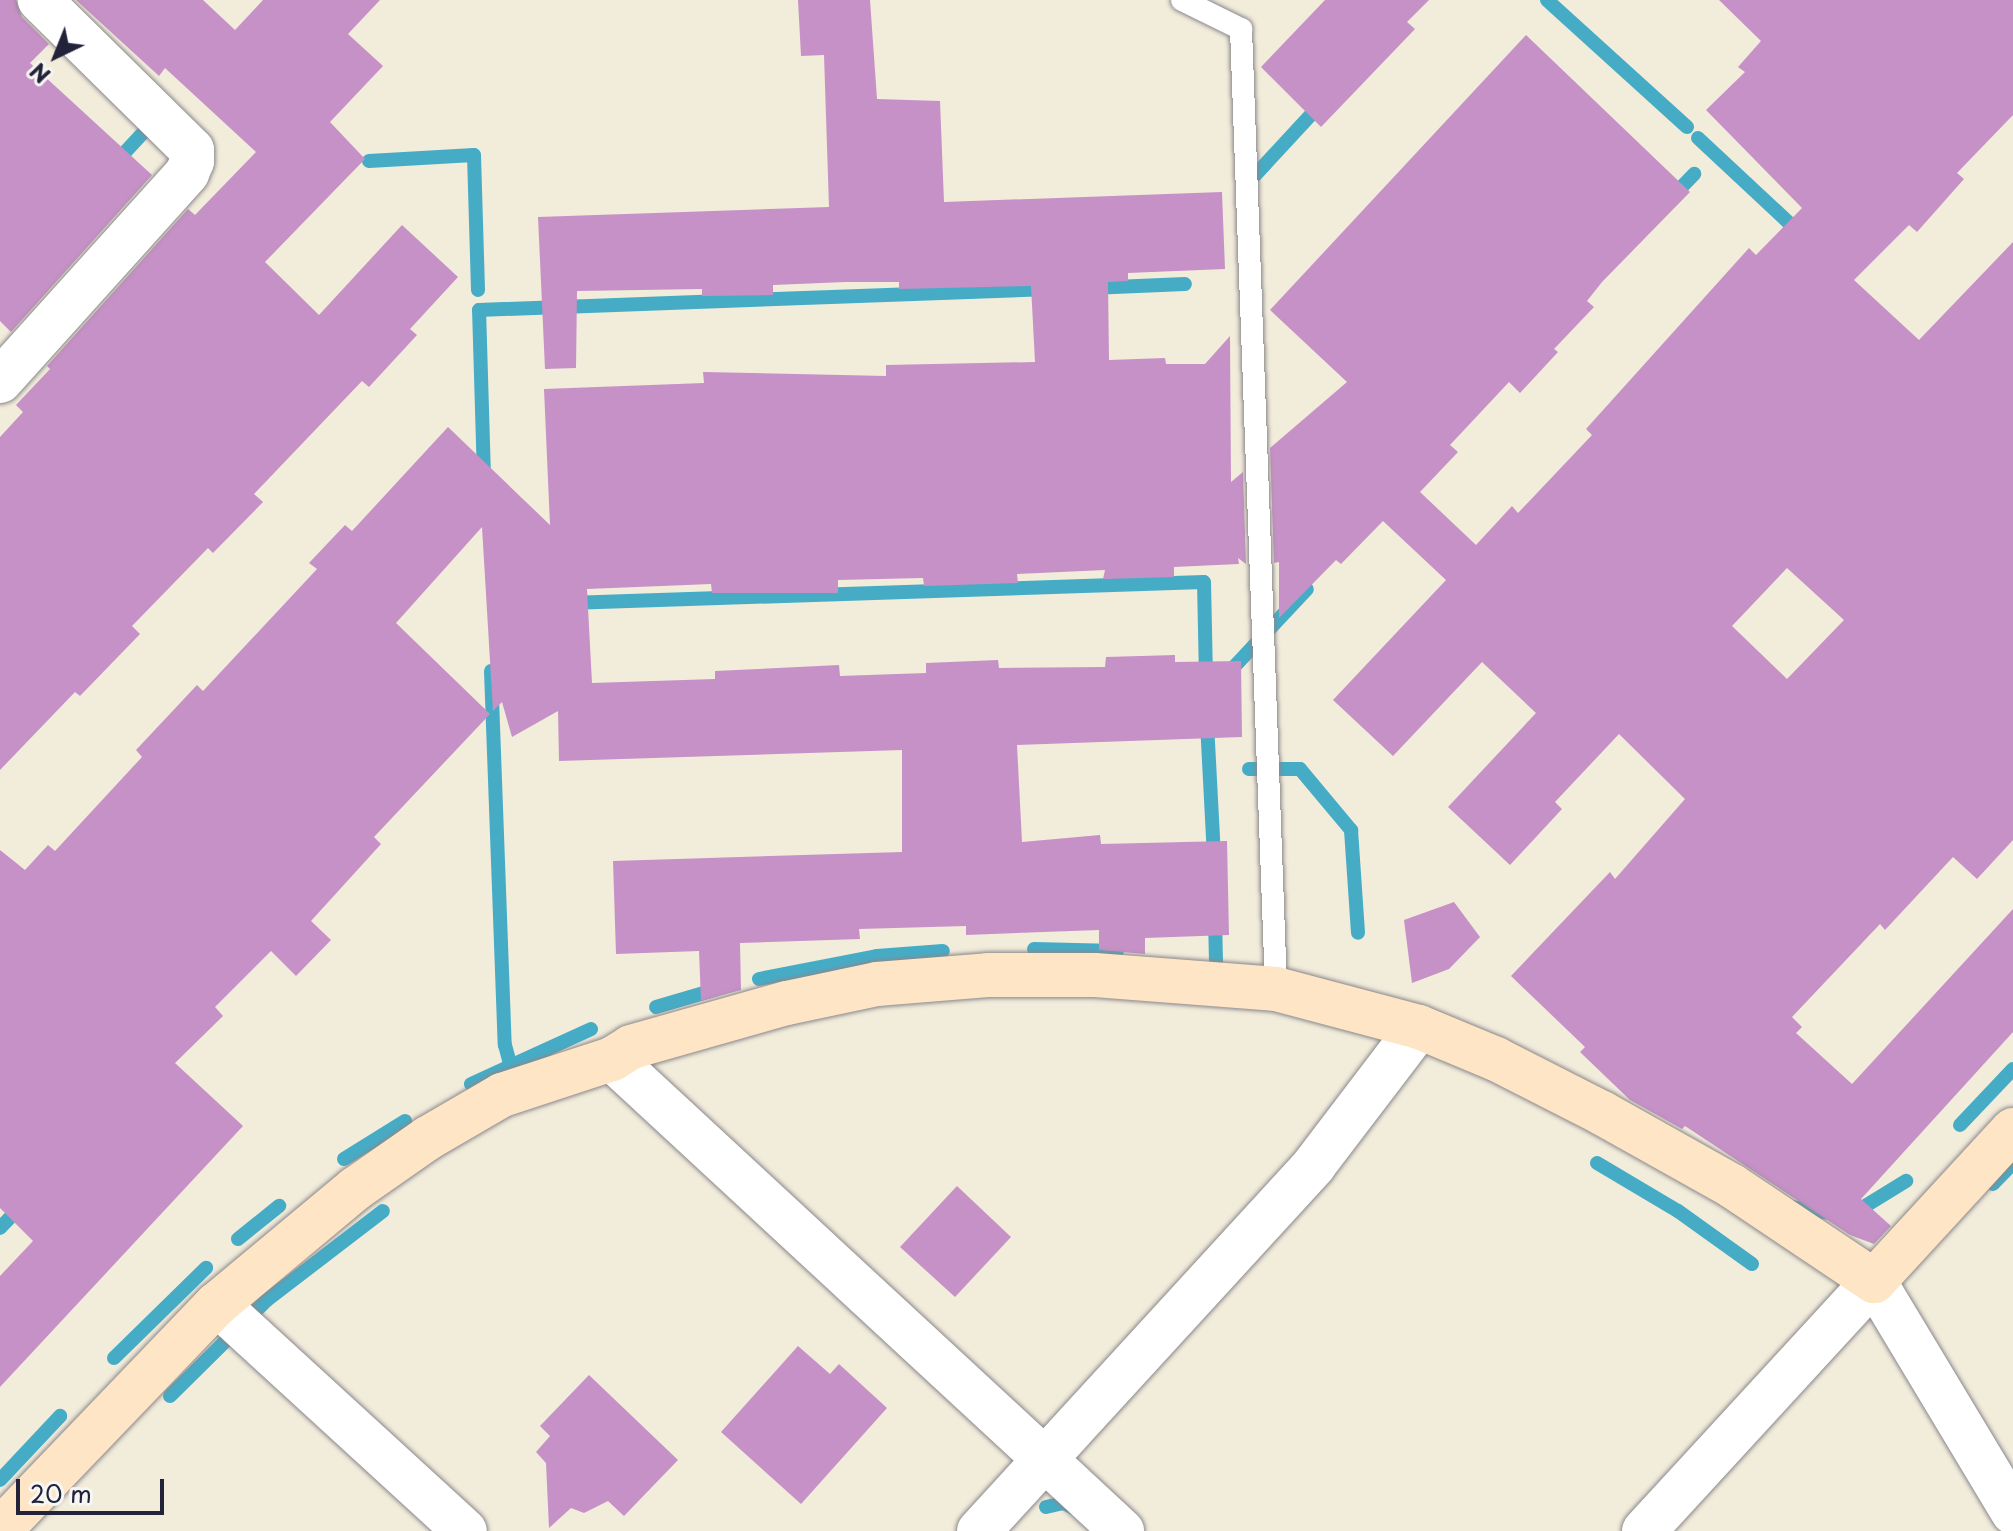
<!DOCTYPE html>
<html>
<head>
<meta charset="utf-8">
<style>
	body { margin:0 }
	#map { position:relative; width:2013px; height:1531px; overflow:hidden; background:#f2ecdb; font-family:"Playpen Sans",sans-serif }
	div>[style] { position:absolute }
	.stream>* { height:14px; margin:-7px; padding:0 7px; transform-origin:7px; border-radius:7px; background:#46acc6 }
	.building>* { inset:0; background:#c691c6 }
	.roads { filter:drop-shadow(0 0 2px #8a878b) drop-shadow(0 0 2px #8a878b) }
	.lane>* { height:22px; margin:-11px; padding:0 11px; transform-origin:11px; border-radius:11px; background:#fff }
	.street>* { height:44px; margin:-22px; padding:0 22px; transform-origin:22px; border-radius:22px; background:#fff }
	.secondary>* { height:44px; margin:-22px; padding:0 22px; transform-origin:22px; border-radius:22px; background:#fee5c5 }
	span { translate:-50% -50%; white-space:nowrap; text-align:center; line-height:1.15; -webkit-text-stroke:7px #f6f6f2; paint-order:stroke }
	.north { position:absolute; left:16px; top:16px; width:80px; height:80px; -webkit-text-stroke:6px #f6f6f2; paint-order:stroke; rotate:223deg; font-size:22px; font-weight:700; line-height:32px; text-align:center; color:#22223b }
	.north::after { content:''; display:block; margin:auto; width:28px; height:36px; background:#22223b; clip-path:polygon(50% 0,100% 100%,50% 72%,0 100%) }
	.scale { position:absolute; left:16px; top:1479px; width:148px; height:36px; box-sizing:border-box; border:4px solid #22223b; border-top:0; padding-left:10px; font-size:24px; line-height:28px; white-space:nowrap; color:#22223b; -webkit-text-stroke:6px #f6f6f2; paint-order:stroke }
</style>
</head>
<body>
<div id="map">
	<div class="stream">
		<i style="left:1547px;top:0;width:189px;rotate:42.2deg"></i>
		<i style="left:1698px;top:138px;width:139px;rotate:43deg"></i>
		<i style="left:369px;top:161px;width:105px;rotate:-3.3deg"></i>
		<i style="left:474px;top:155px;width:135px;rotate:88.3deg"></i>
		<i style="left:115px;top:163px;width:59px;rotate:-47.1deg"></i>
		<i style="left:1245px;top:186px;width:112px;rotate:-47.2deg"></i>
		<i style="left:1670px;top:199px;width:35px;rotate:-46deg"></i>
		<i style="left:1091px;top:288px;width:94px;rotate:-2.4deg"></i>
		<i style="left:484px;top:477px;width:167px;rotate:-91.7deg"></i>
		<i style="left:479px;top:310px;width:571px;rotate:-2.11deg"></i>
		<i style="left:569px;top:603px;width:635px;rotate:-1.89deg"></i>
		<i style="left:1204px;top:582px;width:96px;rotate:88.8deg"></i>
		<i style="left:1233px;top:668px;width:108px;rotate:-46.9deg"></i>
		<i style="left:491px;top:671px;width:374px;rotate:87.9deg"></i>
		<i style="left:505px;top:1045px;width:20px;rotate:75deg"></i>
		<i style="left:1207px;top:723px;width:135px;rotate:87deg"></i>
		<i style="left:1249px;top:769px;width:51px"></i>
		<i style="left:1300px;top:769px;width:80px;rotate:50.1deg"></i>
		<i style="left:1351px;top:830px;width:103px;rotate:86.1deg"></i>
		<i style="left:1215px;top:918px;width:44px;rotate:88.7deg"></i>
		<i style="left:1034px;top:949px;width:83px;rotate:1.4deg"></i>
		<i style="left:759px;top:979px;width:120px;rotate:-11deg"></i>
		<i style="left:877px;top:956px;width:66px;rotate:-4.3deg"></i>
		<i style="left:656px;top:1007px;width:64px;rotate:-16.4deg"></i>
		<i style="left:471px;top:1084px;width:132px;rotate:-24.6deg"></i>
		<i style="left:1960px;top:1125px;width:77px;rotate:-46.6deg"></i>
		<i style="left:344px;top:1159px;width:72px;rotate:-31.9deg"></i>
		<i style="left:1597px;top:1163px;width:94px;rotate:30.7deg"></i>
		<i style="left:1678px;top:1211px;width:91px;rotate:35.6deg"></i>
		<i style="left:1993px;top:1184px;width:29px;rotate:-46deg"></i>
		<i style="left:1791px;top:1207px;width:38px;rotate:9deg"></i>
		<i style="left:1829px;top:1213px;width:33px;rotate:-9deg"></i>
		<i style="left:1862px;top:1208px;width:52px;rotate:-31.5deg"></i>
		<i style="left:0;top:1228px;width:32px;rotate:-46deg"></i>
		<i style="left:238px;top:1239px;width:53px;rotate:-38.8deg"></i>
		<i style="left:114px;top:1358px;width:129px;rotate:-44.4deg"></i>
		<i style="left:170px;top:1396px;width:136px;rotate:-44.7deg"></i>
		<i style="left:267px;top:1300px;width:146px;rotate:-37.5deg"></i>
		<i style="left:0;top:1480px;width:88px;rotate:-46.8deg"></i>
		<i style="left:1046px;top:1507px;width:18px;rotate:-13deg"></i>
		<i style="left:1064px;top:1503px;width:11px;rotate:27deg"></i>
	</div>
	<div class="building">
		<i style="clip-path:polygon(0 0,16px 0,22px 17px,49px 44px,30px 63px,152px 175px,11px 332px,0 321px)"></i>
		<i style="clip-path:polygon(76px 0,203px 0,235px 30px,263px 0,380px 0,348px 34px,383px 66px,330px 122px,365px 159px,265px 262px,319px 315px,402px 225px,458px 277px,410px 329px,417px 335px,369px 387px,362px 381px,254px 494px,263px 502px,213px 553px,208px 548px,132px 626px,140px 634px,80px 696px,75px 692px,0 770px,0 437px,23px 412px,16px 405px,50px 369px,47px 366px,188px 209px,195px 215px,256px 152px,165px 68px,159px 76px)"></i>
		<i style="clip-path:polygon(798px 0,870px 0,877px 99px,940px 101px,944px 202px,1222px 192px,1225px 269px,1128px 273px,1128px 281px,1108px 282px,1109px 360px,1165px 358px,1166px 364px,1205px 364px,1230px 336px,1231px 482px,1243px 472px,1246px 564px,1238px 558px,1239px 564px,1174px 567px,1174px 577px,1103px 579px,1105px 570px,1017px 574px,1018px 583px,924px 586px,923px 578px,838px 580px,838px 593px,712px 593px,711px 584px,587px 589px,592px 683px,715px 679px,715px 671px,839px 665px,840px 676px,926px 673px,926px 663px,998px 660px,999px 668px,1105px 667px,1106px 657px,1175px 655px,1175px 662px,1241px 661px,1242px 737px,1017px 745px,1022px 842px,1100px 835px,1101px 844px,1227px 841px,1229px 935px,1145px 938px,1145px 954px,1099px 950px,1099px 930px,966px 935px,966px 926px,859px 929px,860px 939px,740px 943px,741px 990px,701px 1001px,699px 951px,616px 954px,613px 861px,902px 852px,902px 750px,559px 761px,558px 711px,512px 737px,502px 702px,493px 711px,482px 527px,396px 623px,490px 714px,374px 837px,381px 844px,311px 921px,331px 940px,296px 976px,271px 951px,215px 1007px,223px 1016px,175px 1063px,243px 1126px,0 1387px,0 1276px,33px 1241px,0 1208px,0 850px,25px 870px,48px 845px,55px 851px,142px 757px,136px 750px,197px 685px,203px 691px,317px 569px,309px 563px,345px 525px,352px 531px,448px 427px,550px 525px,544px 389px,704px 383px,703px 372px,886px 376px,886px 365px,1035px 362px,1031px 286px,899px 289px,899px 282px,845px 282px,773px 285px,773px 295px,702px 296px,702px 289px,577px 291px,576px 368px,545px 369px,538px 217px,829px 207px,824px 55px,801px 56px)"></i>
		<i style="clip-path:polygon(1325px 0,1429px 0,1407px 22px,1415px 29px,1321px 127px,1261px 67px)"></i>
		<i style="clip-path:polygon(evenodd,1719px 0,2013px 0,2013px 115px,1957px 173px,1964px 179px,1917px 232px,1909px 225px,1854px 280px,1919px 340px,2013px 242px,2013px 840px,1977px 879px,1953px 857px,1885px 930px,1880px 924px,1792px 1017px,1802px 1027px,1796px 1033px,1852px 1084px,2013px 909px,2013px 1032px,1861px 1199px,1891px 1226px,1874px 1244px,1850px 1235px,1685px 1126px,1682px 1129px,1630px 1100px,1580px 1052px,1585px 1047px,1511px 976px,1610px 872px,1615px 879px,1685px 799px,1619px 734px,1555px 802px,1562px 809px,1510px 865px,1448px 807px,1536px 713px,1482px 662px,1393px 756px,1333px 700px,1446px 580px,1383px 521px,1341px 564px,1336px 560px,1279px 618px,1279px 562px,1274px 563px,1270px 448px,1347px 382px,1270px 310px,1526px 35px,1690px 192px,1602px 282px,1587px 301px,1594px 307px,1554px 349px,1558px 352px,1520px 393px,1509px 382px,1450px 445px,1458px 452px,1420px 492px,1476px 545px,1512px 506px,1518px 513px,1592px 435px,1586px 429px,1749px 248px,1756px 255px,1802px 208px,1706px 110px,1745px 72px,1738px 67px,1761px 41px,1719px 0,1787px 568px,1844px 620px,1787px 679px,1732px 626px,1787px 568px)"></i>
		<i style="clip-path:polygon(1454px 902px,1480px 937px,1449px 969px,1412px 983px,1404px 920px)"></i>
		<i style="clip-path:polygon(957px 1186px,1011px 1237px,955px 1297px,900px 1247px)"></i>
		<i style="clip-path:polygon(798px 1346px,830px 1374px,839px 1364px,887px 1408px,801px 1504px,721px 1432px)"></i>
		<i style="clip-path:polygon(589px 1375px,678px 1460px,624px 1516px,608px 1501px,584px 1513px,571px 1508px,549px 1528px,546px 1463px,536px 1452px,550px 1436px,540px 1426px)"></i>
	</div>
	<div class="roads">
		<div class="lane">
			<i style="left:1182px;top:0;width:66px;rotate:26.2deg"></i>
			<i style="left:1241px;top:29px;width:961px;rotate:87.91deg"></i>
		</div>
		<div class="street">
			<i style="left:0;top:381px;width:280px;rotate:-48deg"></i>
			<i style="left:187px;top:173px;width:13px;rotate:-67deg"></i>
			<i style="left:192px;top:161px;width:11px;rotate:-90deg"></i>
			<i style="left:192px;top:150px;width:214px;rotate:-135.4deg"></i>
			<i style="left:612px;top:1059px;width:695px;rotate:42.78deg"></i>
			<i style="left:217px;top:1304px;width:336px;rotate:42.5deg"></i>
			<i style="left:979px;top:1531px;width:496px;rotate:-47.5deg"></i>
			<i style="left:1314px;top:1165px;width:173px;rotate:-52.7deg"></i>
			<i style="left:1644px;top:1531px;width:340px;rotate:-47.4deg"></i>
			<i style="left:1874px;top:1281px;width:270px;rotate:59deg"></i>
		</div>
		<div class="secondary">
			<i style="left:0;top:1530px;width:313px;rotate:-46.2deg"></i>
			<i style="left:217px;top:1304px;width:180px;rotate:-39.8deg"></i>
			<i style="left:355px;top:1189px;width:89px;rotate:-34.9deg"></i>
			<i style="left:428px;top:1138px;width:86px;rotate:-30.2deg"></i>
			<i style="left:502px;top:1095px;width:116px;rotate:-18.1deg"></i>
			<i style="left:612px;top:1059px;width:22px;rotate:-32deg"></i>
			<i style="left:631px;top:1047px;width:162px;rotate:-15.8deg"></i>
			<i style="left:787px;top:1003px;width:92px;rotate:-11.9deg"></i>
			<i style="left:877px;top:984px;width:111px;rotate:-4.6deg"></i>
			<i style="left:988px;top:975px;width:107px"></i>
			<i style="left:1095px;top:975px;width:182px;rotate:4.4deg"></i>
			<i style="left:1276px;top:989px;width:148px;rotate:14.9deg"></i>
			<i style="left:1419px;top:1027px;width:83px;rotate:22.6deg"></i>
			<i style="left:1496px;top:1059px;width:119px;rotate:27deg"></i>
			<i style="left:1602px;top:1113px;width:149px;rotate:29.3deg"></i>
			<i style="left:1732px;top:1186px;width:171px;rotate:33.8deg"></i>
			<i style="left:1874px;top:1281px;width:205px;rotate:-47.4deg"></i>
		</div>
	</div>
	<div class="north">N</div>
	<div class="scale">20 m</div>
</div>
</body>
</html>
